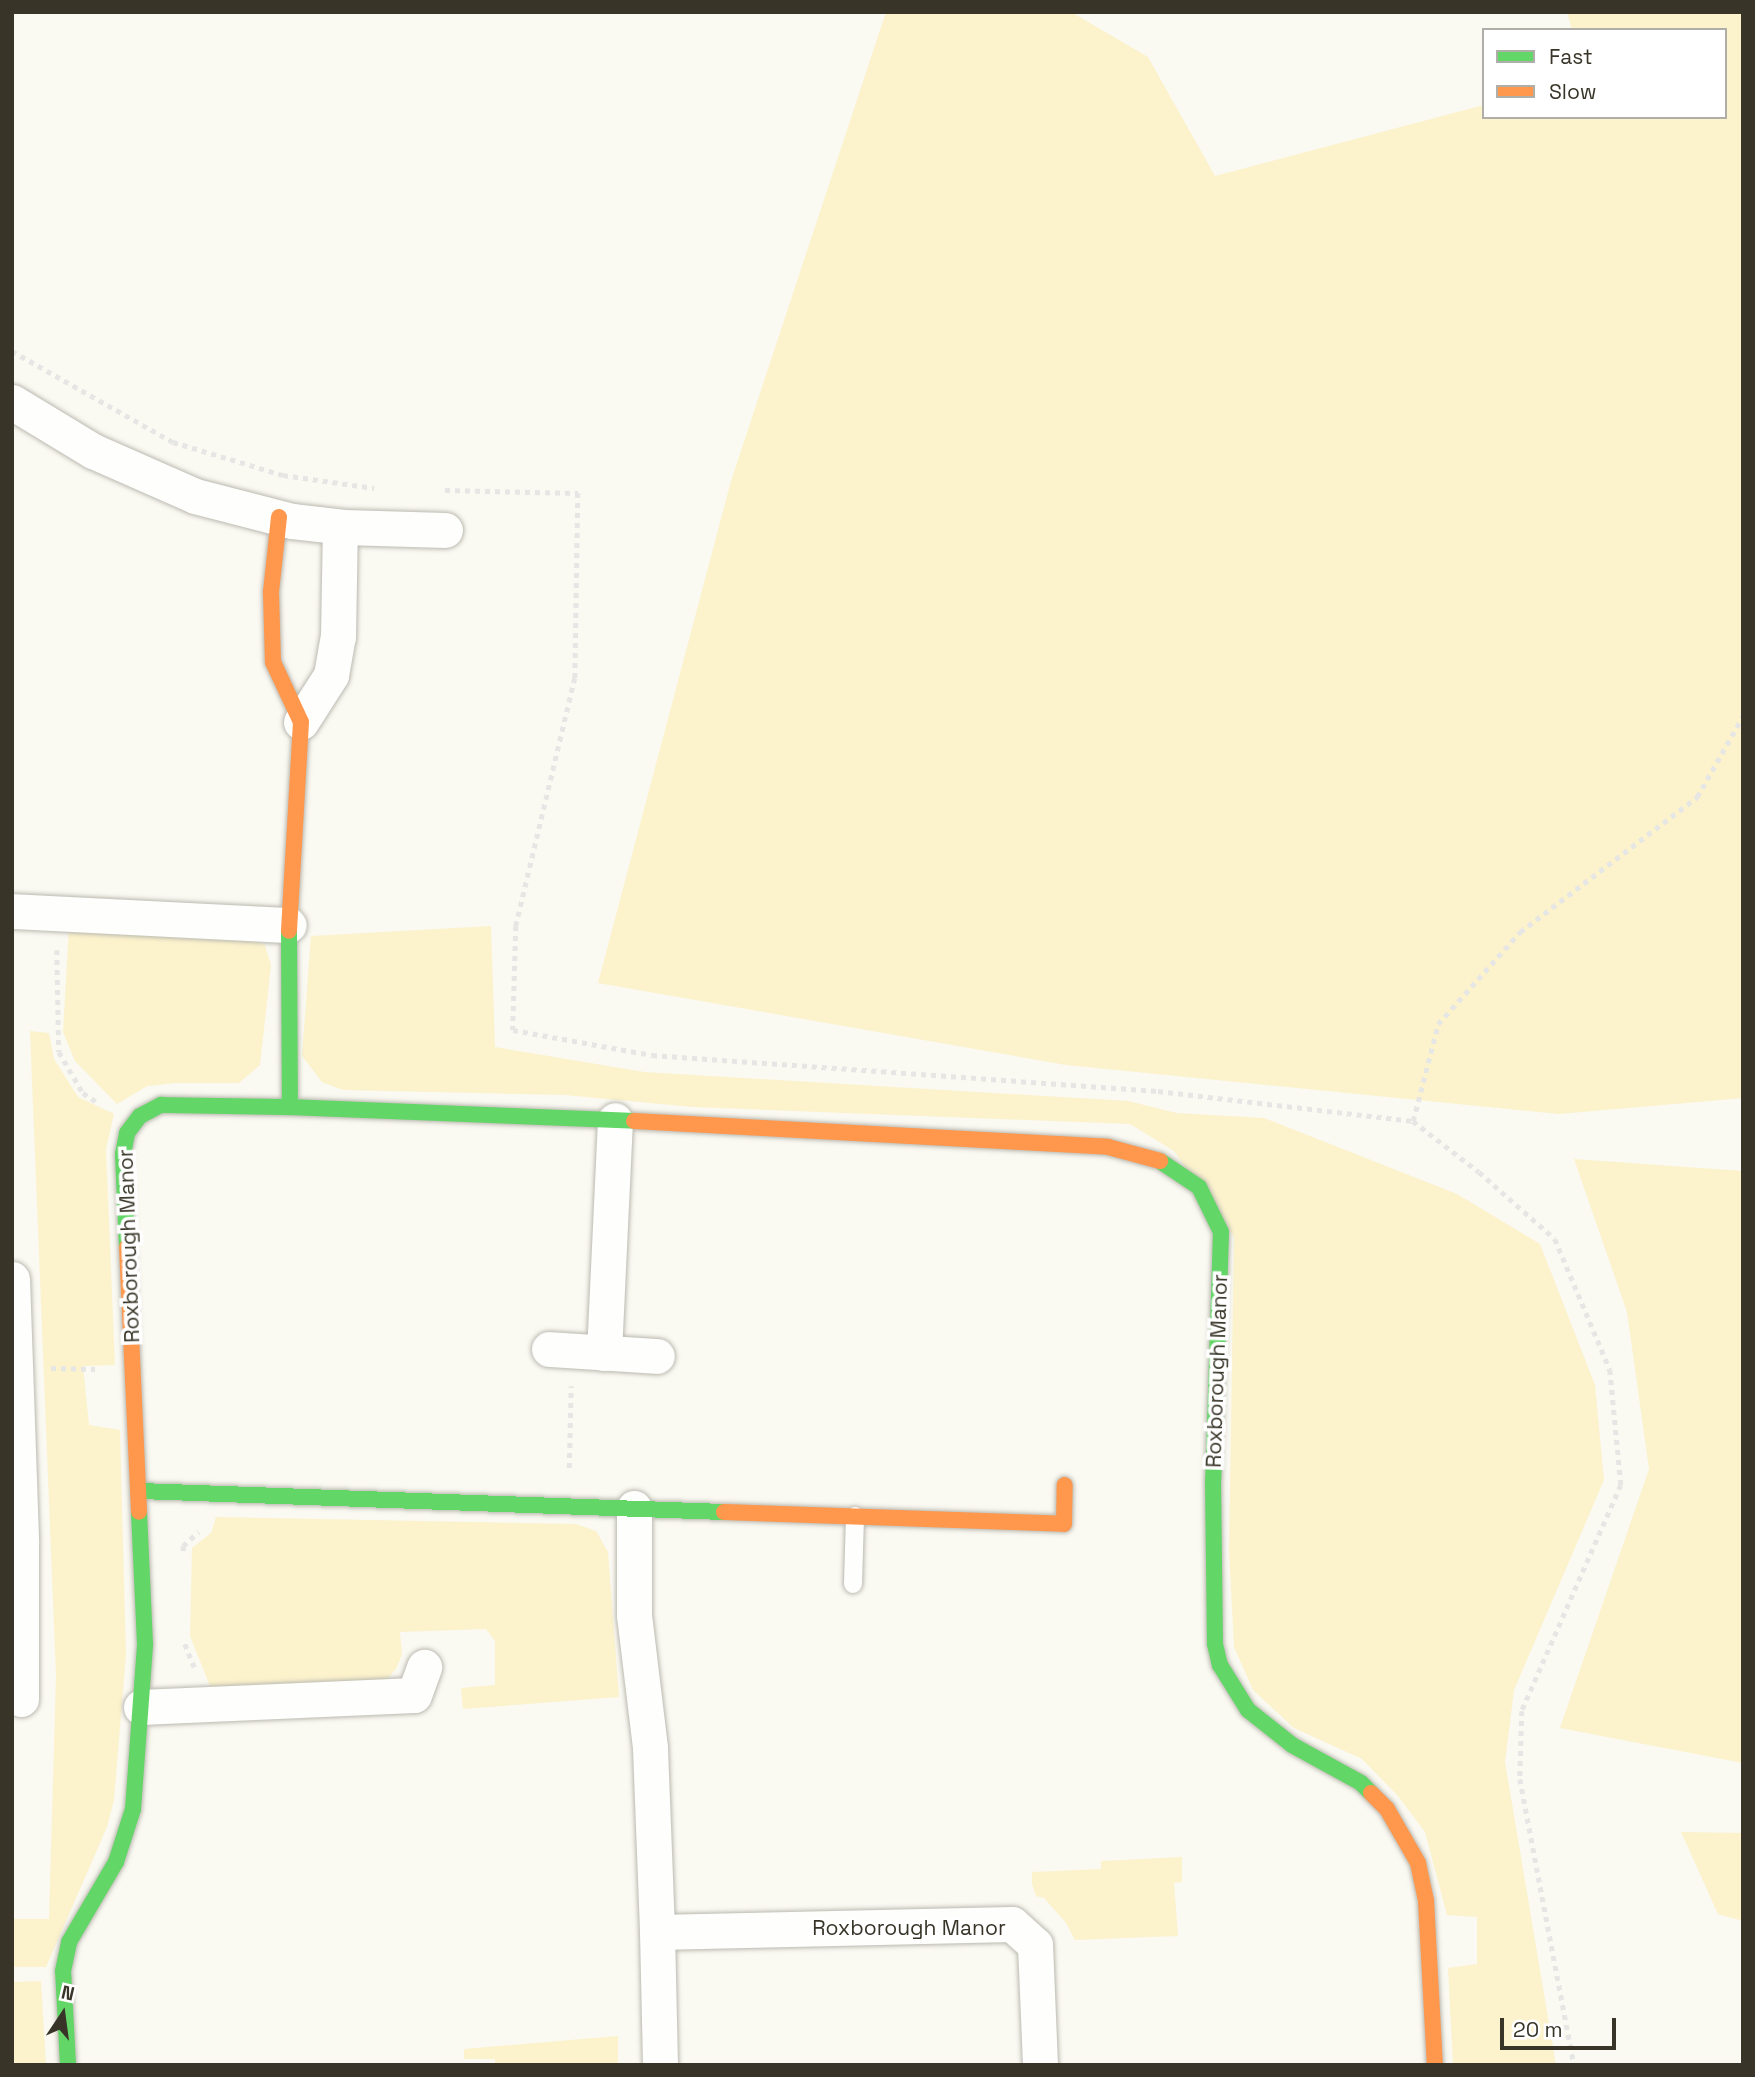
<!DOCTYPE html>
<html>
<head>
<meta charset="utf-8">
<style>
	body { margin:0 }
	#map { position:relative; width:1755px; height:2077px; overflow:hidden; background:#faf9f2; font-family:"Space Grotesk",sans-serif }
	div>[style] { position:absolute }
	.green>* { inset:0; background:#fcf2cc }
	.path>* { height:4.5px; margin-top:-2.25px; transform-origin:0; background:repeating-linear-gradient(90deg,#e6e6e4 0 5px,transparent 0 10px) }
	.roads { filter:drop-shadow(0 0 2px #bbbab1) drop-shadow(0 0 2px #bbbab1) }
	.lane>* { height:18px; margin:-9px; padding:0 9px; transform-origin:9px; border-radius:9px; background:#fefefd }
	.street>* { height:35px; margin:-17.5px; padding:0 17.5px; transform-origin:17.5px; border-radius:17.5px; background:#fefefd }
	.fast>* { height:16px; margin:-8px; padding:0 8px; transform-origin:8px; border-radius:8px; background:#63d668 }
	.slow>* { height:16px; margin:-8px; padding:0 8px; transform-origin:8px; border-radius:8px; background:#ff974d }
	span { translate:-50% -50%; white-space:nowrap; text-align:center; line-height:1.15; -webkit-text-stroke:7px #fff; paint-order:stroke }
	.street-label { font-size:21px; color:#383528 }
	.frame { position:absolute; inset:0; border:14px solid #383528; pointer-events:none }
	.legend { position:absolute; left:1482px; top:28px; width:245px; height:91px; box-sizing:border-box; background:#fff; border:2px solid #afaea9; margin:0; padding:9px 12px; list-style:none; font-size:21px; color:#383528 }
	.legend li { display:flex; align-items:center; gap:14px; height:35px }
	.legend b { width:35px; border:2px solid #afaea9 }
	.north { position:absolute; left:28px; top:1979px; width:70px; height:70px; -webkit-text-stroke:5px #fff; paint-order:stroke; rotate:13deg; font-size:19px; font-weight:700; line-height:28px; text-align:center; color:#383528 }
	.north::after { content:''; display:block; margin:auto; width:24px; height:32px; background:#383528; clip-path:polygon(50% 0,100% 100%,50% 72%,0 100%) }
	.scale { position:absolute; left:1500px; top:2018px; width:116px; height:32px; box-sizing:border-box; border:4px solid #383528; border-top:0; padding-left:9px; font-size:21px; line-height:24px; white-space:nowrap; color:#383528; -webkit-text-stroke:5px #fff; paint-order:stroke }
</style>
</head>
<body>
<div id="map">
	<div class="green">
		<i style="clip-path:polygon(886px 12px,1071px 12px,1148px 57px,1215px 176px,1484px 105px,1484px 117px,1725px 117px,1725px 30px,1572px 30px,1567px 12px,1743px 12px,1743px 1098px,1559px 1114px,1066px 1065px,598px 983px,731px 481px)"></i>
		<i style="clip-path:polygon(491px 926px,495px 1047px,644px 1072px,1128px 1101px,1177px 1113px,1264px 1118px,1457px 1194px,1540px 1244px,1595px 1385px,1604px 1480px,1514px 1690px,1505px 1762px,1556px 2065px,1453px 2065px,1448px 1968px,1477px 1964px,1477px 1917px,1447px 1915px,1425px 1832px,1398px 1796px,1362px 1759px,1294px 1728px,1253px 1690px,1234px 1647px,1229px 1550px,1234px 1237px,1174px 1151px,1130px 1124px,693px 1107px,565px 1095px,343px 1090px,322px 1082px,302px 1056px,311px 936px)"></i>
		<i style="clip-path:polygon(69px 927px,250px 938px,265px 945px,271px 965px,260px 1065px,239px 1083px,176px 1083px,147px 1086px,117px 1104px,75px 1061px,63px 1032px)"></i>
		<i style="clip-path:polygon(30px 1031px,49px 1033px,54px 1059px,78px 1097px,114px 1114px,106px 1149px,115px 1365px,83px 1366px,89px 1425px,120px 1430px,126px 1655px,114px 1800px,107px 1827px,46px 1967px,12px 1967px,12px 1919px,49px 1919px,56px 1675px)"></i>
		<i style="clip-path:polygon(1574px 1159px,1743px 1171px,1743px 1763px,1560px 1728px,1649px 1469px,1627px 1312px)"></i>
		<i style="clip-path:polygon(216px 1517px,576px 1524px,596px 1531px,608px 1552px,619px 1697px,463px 1709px,461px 1688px,495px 1685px,495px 1641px,486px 1629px,400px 1632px,402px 1655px,396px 1669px,386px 1680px,212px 1691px,190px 1636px,192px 1548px,211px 1533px)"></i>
		<i style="clip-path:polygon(1681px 1832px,1743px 1833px,1743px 1921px,1718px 1914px)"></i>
		<i style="clip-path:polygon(1182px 1857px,1182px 1882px,1174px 1883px,1178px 1936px,1075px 1940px,1066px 1923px,1044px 1898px,1036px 1896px,1032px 1884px,1032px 1872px,1101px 1869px,1101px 1861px)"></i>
		<i style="clip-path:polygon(41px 1981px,46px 2065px,12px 2065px,12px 1982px)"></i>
		<i style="clip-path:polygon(618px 2036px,618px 2065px,495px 2065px,495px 2059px,464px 2059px,464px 2049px)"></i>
	</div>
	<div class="path">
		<i style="left:12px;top:351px;width:185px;rotate:29.5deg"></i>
		<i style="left:173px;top:442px;width:115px;rotate:16.7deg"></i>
		<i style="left:283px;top:475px;width:92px;rotate:8.1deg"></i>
		<i style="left:445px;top:490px;width:133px;rotate:1.3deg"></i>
		<i style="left:578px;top:493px;width:185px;rotate:90.9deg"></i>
		<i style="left:575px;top:678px;width:255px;rotate:103.4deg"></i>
		<i style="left:516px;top:926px;width:104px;rotate:91.7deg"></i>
		<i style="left:513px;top:1030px;width:141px;rotate:10.2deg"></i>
		<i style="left:652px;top:1055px;width:507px;rotate:4.07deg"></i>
		<i style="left:1158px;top:1091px;width:257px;rotate:6.7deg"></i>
		<i style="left:1413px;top:1121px;width:83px;rotate:37.7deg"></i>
		<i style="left:1479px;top:1172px;width:101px;rotate:41.4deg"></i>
		<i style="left:1555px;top:1239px;width:142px;rotate:67.2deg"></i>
		<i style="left:1610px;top:1370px;width:116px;rotate:84.5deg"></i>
		<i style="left:1621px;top:1485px;width:247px;rotate:113.7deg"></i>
		<i style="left:1522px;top:1711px;width:68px;rotate:91.7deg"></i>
		<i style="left:1520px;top:1779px;width:291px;rotate:79.3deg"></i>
		<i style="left:57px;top:950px;width:102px;rotate:88.9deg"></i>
		<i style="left:59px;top:1052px;width:48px;rotate:59.7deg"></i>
		<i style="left:83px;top:1093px;width:20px;rotate:33deg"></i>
		<i style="left:1413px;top:1121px;width:100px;rotate:-75.5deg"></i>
		<i style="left:1438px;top:1024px;width:123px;rotate:-48.3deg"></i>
		<i style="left:1520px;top:932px;width:223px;rotate:-37.3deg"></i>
		<i style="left:1697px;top:797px;width:93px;rotate:-60.4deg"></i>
		<i style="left:51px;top:1368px;width:44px;rotate:1.3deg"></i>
		<i style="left:569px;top:1468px;width:82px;rotate:-88.6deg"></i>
		<i style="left:183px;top:1551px;width:5px;rotate:-90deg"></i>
		<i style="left:183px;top:1546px;width:21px;rotate:-43deg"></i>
		<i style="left:185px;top:1644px;width:27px;rotate:68deg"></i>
	</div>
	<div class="roads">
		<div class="lane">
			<i style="left:853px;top:1584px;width:68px;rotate:-88.3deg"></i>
		</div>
		<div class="street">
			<i style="left:12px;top:402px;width:95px;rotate:31.2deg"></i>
			<i style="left:93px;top:451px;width:111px;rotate:23.8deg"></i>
			<i style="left:195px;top:496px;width:100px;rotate:14.5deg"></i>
			<i style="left:292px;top:521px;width:52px;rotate:6.6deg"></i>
			<i style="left:344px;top:527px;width:101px;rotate:1.7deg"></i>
			<i style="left:301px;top:722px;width:56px;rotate:-57.4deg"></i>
			<i style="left:331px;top:675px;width:39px;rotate:-80deg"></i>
			<i style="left:338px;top:637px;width:110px;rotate:-89deg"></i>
			<i style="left:12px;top:911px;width:277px;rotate:2.9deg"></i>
			<i style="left:12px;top:1279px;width:264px;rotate:88deg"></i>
			<i style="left:21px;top:1543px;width:156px;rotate:90deg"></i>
			<i style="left:549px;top:1349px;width:108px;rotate:3.7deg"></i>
			<i style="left:604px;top:1353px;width:233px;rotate:-87.3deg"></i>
			<i style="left:634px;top:1508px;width:107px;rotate:90deg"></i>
			<i style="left:634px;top:1615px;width:134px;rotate:83.1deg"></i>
			<i style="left:650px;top:1748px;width:184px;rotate:87.8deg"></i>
			<i style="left:657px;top:1932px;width:355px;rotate:-1.3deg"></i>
			<i style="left:1012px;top:1924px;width:31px;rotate:42deg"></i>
			<i style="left:1035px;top:1945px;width:120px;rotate:87.6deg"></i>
			<i style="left:141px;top:1707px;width:273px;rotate:-2.5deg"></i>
			<i style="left:414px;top:1695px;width:30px;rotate:-70deg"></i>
			<i style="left:657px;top:1932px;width:133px;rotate:88.7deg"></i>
		</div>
		<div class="fast">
			<i style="left:289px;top:931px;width:176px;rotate:89.7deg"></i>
			<i style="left:290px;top:1107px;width:344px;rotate:2.3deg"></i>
			<i style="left:1160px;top:1161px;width:47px;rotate:33.7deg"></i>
			<i style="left:1199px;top:1187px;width:50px;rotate:63.9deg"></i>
			<i style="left:1221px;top:1232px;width:249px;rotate:91.8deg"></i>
			<i style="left:1213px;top:1481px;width:163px;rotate:89.3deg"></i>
			<i style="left:1215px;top:1644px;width:22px;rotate:77deg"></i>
			<i style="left:1220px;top:1665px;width:53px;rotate:58.1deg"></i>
			<i style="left:1248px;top:1710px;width:56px;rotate:38.5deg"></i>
			<i style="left:1292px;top:1745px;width:79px;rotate:28.8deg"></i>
			<i style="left:1361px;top:1783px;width:14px;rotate:45deg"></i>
			<i style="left:127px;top:1247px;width:93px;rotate:-92.5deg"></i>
			<i style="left:123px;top:1154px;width:21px;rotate:-79deg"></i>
			<i style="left:127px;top:1133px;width:21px;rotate:-53deg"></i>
			<i style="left:140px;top:1116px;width:24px;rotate:-28deg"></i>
			<i style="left:161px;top:1105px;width:129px;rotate:0.9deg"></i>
			<i style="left:140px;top:1491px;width:584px;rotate:2.06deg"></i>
			<i style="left:68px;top:2065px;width:94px;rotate:-93deg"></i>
			<i style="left:63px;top:1971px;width:30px;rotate:-78deg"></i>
			<i style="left:69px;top:1942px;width:93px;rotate:-59.6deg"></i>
			<i style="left:116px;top:1862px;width:56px;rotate:-72.2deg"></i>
			<i style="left:133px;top:1809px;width:165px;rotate:-85.8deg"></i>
			<i style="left:145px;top:1644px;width:132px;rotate:-92.6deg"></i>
		</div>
		<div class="slow">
			<i style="left:279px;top:517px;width:75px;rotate:96.1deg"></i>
			<i style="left:271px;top:592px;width:70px;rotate:88.4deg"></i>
			<i style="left:273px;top:662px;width:66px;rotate:65deg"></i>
			<i style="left:301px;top:722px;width:209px;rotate:93.3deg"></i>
			<i style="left:634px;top:1121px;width:475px;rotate:3.1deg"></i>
			<i style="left:1108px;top:1147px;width:54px;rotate:15.1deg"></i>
			<i style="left:127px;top:1247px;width:265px;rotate:87.4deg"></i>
			<i style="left:724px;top:1512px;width:340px;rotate:2deg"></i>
			<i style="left:1064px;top:1524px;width:39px;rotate:-89deg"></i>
			<i style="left:1371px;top:1793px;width:23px;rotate:45deg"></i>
			<i style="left:1387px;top:1809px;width:62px;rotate:60.1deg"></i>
			<i style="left:1418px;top:1863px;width:39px;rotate:78deg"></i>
			<i style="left:1426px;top:1901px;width:164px;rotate:86.9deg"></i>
		</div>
	</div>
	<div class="street-label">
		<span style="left:129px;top:1246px;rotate:-92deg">Roxborough Manor</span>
		<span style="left:1217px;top:1371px;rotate:-88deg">Roxborough Manor</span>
		<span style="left:909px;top:1928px">Roxborough Manor</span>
	</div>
	<div class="frame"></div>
	<ul class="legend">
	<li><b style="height:9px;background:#63d668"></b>Fast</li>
	<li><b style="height:9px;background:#ff974d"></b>Slow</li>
	</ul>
	<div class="north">N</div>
	<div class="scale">20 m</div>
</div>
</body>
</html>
